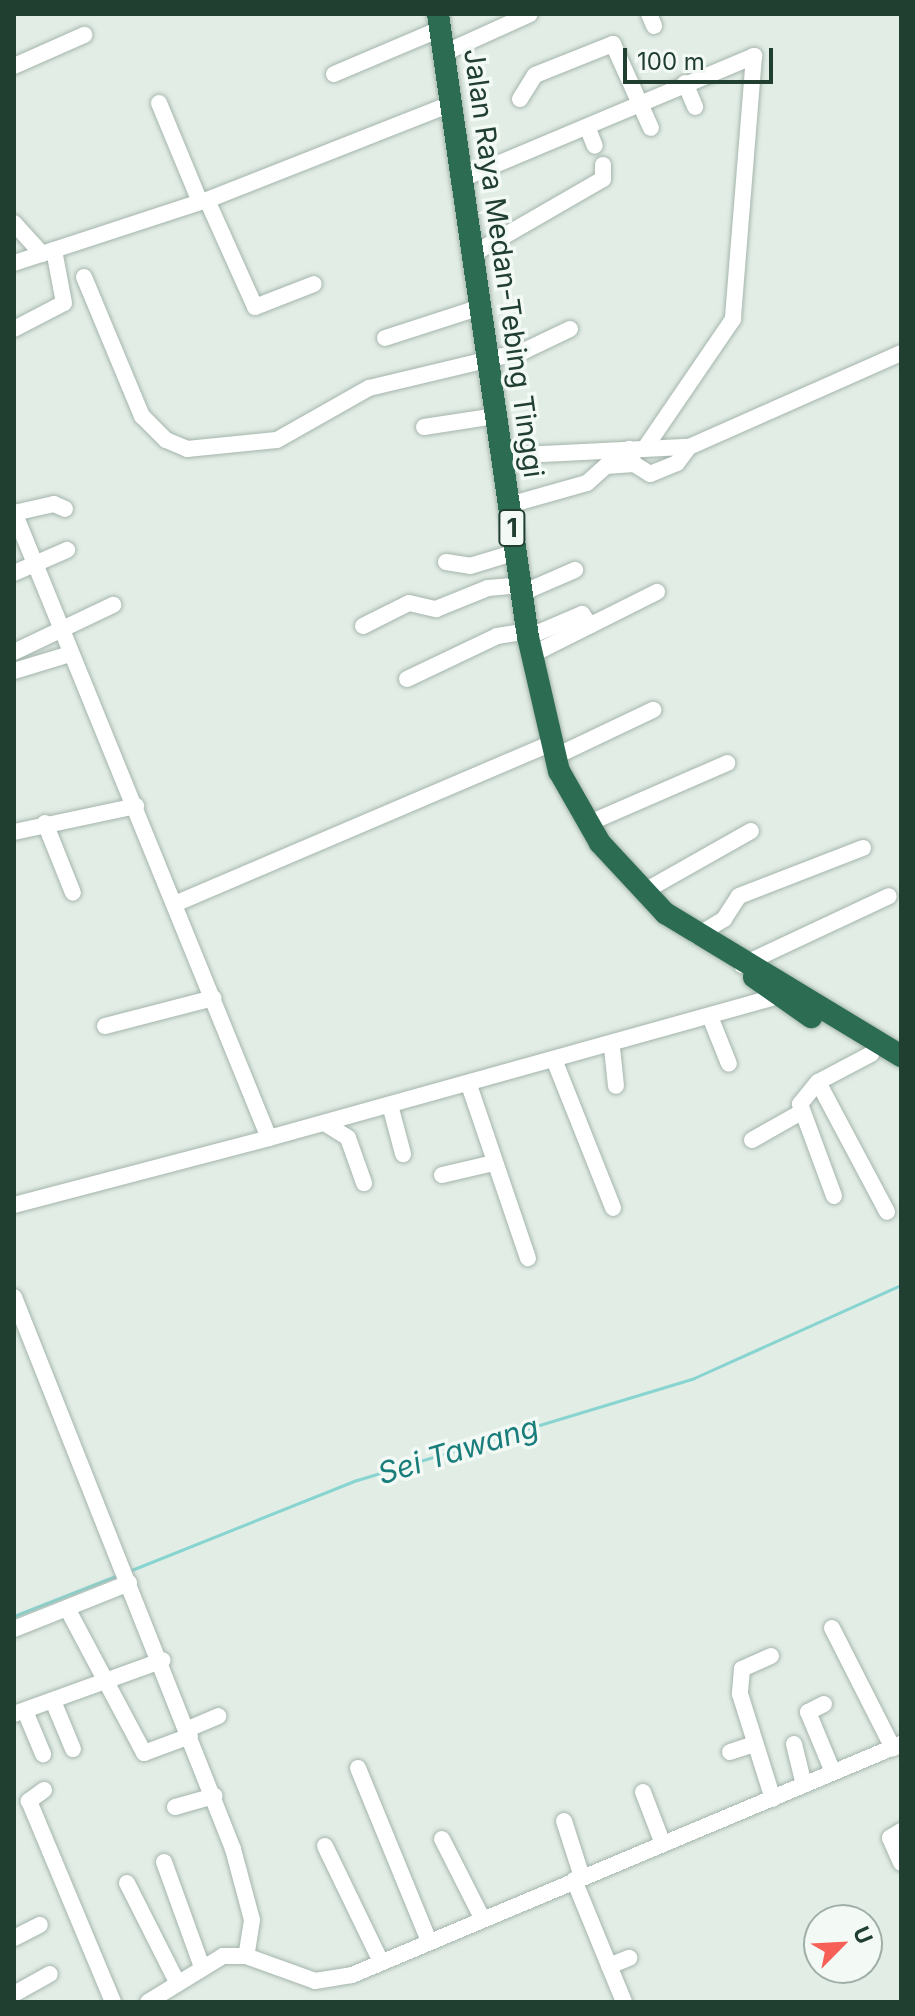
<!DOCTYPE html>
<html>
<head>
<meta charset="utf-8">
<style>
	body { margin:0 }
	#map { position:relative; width:915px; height:2016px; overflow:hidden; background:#e2ede6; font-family:Inter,sans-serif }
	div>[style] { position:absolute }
	.stream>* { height:3px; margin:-1.5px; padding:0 1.5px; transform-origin:1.5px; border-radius:1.5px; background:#88d4d1 }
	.roads { filter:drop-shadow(0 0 2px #a4b5ac) drop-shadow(0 0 2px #a4b5ac) }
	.minor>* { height:16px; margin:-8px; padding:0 8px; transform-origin:8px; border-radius:8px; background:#fff }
	.highway>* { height:22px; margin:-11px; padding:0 11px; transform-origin:11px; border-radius:11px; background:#2c6c53 }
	span { translate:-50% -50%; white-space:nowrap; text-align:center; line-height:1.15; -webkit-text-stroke:7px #f3f9f5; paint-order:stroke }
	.shield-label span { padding:2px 6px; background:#f3f9f5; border:2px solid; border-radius:6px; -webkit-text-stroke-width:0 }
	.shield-label { font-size:26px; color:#213f31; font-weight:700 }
	.street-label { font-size:28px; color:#213f31 }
	.water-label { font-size:30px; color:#197d7b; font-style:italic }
	.frame { position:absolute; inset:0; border:16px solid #213f31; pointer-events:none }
	.north { position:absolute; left:803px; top:1904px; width:80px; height:80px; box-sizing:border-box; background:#f3f9f5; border:2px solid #9fafa7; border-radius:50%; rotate:66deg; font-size:22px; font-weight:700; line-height:32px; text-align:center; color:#213f31 }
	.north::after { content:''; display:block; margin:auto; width:28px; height:36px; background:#f76056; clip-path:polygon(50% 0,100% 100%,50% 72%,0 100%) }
	.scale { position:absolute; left:623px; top:48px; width:150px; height:36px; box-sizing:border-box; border:4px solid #213f31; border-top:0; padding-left:10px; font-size:24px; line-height:28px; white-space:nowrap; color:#213f31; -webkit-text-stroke:6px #f3f9f5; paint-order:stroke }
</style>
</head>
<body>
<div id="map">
	<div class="stream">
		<i style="left:129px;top:1571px;width:245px;rotate:-21.8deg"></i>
		<i style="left:357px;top:1480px;width:352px;rotate:-16.8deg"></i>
		<i style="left:694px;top:1378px;width:227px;rotate:-24.2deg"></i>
		<i style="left:14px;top:1616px;width:112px;rotate:-21.5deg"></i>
	</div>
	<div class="roads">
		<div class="minor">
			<i style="left:649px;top:14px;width:13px;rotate:67deg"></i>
			<i style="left:444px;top:53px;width:94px;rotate:-24.4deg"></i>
			<i style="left:14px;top:66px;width:77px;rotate:-23.9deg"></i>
			<i style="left:334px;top:74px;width:115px;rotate:-23deg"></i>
			<i style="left:685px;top:83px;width:26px;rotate:67deg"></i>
			<i style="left:520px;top:99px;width:28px;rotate:-58deg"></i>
			<i style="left:535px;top:75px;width:84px;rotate:-21.7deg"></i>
			<i style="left:613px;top:44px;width:92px;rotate:65.7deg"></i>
			<i style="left:159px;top:103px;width:107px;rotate:67.5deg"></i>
			<i style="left:588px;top:129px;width:18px;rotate:68deg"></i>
			<i style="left:464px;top:178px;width:315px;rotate:-22.8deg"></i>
			<i style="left:754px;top:56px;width:264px;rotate:94.6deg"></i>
			<i style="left:733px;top:319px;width:156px;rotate:124.3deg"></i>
			<i style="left:207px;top:200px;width:117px;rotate:65.8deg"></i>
			<i style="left:255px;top:307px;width:63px;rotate:-21.3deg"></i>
			<i style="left:14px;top:223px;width:42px;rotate:47.9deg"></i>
			<i style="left:473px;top:254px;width:150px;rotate:-30deg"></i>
			<i style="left:603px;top:179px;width:14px;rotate:-90deg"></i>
			<i style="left:14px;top:263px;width:203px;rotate:-18.1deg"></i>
			<i style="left:207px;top:200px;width:264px;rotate:-21.5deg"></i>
			<i style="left:84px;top:277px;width:151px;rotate:67.4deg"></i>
			<i style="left:142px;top:416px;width:34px;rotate:45deg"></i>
			<i style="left:166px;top:440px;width:23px;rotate:23deg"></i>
			<i style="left:187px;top:449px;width:90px;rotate:-5.7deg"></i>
			<i style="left:277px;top:440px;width:106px;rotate:-29.5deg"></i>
			<i style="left:369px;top:388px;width:159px;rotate:-13.4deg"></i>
			<i style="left:524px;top:351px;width:51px;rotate:-25.6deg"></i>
			<i style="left:14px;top:329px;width:56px;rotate:-27.5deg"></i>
			<i style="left:64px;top:303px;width:54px;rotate:-100.7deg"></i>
			<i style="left:385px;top:338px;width:101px;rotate:-17.9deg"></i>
			<i style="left:424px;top:427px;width:73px;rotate:-8.7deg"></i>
			<i style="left:502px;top:456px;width:187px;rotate:-2.8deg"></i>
			<i style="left:689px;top:447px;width:232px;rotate:-23.9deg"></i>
			<i style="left:634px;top:464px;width:19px;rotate:32deg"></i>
			<i style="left:650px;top:474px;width:29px;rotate:-22deg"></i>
			<i style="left:677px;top:463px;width:20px;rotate:-53deg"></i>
			<i style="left:509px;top:505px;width:81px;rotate:-15.8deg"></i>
			<i style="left:587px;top:483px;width:25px;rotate:-42deg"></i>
			<i style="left:606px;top:466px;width:28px;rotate:-4deg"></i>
			<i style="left:634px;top:464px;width:16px;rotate:-108deg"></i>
			<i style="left:14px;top:512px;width:676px;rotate:67.84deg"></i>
			<i style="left:269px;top:1138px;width:525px;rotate:-15.57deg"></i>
			<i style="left:14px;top:513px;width:41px;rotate:-12.7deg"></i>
			<i style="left:54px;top:504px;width:12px;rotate:24deg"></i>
			<i style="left:446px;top:562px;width:24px;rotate:9deg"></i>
			<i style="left:470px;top:566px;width:48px;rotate:-16.9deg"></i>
			<i style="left:14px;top:573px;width:58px;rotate:-23.5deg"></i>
			<i style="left:522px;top:593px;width:58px;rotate:-23.5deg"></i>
			<i style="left:363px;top:626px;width:51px;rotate:-26.6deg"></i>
			<i style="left:409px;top:603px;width:28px;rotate:13deg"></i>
			<i style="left:436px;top:609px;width:56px;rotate:-22deg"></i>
			<i style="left:488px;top:588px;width:33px;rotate:-5deg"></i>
			<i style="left:528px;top:637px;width:59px;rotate:-23.1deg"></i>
			<i style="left:582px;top:614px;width:14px;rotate:54deg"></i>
			<i style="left:14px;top:652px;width:110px;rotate:-25.4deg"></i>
			<i style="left:531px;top:655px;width:141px;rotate:-26.6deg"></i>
			<i style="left:14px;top:671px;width:59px;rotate:-16.9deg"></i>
			<i style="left:407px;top:679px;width:100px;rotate:-25.5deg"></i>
			<i style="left:497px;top:636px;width:31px;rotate:-9deg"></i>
			<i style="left:554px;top:757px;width:110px;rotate:-25.4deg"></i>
			<i style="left:45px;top:823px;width:75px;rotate:68.2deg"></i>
			<i style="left:587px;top:824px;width:153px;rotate:-23.5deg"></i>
			<i style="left:14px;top:832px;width:125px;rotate:-12deg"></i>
			<i style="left:643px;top:892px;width:124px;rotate:-29.5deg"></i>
			<i style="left:177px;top:903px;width:405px;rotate:-23.1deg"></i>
			<i style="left:696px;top:936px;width:33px;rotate:-31deg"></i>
			<i style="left:724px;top:919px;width:27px;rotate:-57deg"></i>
			<i style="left:739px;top:896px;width:133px;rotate:-21.2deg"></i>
			<i style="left:742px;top:965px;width:162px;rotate:-25.1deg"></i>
			<i style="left:711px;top:1019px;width:48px;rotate:68.2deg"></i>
			<i style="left:105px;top:1026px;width:112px;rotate:-14.5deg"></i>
			<i style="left:612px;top:1048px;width:38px;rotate:84deg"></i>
			<i style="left:555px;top:1062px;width:157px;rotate:68.3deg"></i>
			<i style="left:818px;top:1082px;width:147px;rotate:62deg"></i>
			<i style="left:469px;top:1085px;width:183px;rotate:71.2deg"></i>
			<i style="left:390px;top:1105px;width:51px;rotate:75.1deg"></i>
			<i style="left:326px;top:1124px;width:26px;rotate:32deg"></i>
			<i style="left:348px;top:1138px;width:48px;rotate:70.4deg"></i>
			<i style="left:752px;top:1140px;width:53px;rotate:-29.5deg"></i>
			<i style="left:442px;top:1175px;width:53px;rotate:-13deg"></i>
			<i style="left:834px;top:1196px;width:98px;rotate:-110.3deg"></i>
			<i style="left:800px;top:1104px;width:28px;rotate:-51deg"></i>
			<i style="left:818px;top:1082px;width:60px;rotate:-27.8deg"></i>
			<i style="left:14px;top:1205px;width:264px;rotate:-14.7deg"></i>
			<i style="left:14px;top:1297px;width:594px;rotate:68.36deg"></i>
			<i style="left:233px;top:1849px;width:73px;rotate:75deg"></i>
			<i style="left:252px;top:1920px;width:36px;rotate:99deg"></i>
			<i style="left:68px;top:1610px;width:162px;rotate:62deg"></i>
			<i style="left:144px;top:1753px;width:49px;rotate:-20.3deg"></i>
			<i style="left:832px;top:1628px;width:135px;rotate:63.1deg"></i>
			<i style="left:14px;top:1629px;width:124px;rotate:-21.8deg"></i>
			<i style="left:771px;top:1656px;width:32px;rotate:156deg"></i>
			<i style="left:742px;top:1669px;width:25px;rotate:95deg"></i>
			<i style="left:740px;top:1694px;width:110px;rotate:72.6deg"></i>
			<i style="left:53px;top:1701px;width:52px;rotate:67.4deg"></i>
			<i style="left:824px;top:1704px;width:18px;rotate:153deg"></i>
			<i style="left:808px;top:1712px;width:65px;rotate:67.4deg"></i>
			<i style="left:25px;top:1711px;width:47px;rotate:67.3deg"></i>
			<i style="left:14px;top:1714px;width:158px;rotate:-19.9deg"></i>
			<i style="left:188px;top:1729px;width:33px;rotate:-23deg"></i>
			<i style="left:794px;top:1744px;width:42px;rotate:76.3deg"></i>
			<i style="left:730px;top:1752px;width:26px;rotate:-18deg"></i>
			<i style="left:358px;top:1768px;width:187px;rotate:67.7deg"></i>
			<i style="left:44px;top:1790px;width:19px;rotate:144deg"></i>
			<i style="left:29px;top:1801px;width:218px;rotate:67.3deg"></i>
			<i style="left:643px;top:1792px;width:56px;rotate:69deg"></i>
			<i style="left:175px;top:1807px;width:41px;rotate:-15.8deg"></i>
			<i style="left:564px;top:1821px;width:59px;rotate:72.2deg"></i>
			<i style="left:901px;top:1831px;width:13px;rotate:148deg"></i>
			<i style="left:890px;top:1838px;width:27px;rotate:66deg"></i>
			<i style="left:442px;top:1839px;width:89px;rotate:63.1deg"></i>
			<i style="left:325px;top:1846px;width:129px;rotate:64.2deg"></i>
			<i style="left:164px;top:1862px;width:109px;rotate:70.1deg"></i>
			<i style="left:574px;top:1880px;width:132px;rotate:67.7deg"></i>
			<i style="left:127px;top:1883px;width:109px;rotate:63.2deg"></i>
			<i style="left:14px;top:1938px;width:29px;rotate:-27deg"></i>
			<i style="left:609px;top:1966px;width:22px;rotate:-22deg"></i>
			<i style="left:14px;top:1994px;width:41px;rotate:-29.1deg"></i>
			<i style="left:148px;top:2002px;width:88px;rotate:-31.5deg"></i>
			<i style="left:223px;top:1956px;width:23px"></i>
			<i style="left:246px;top:1956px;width:73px;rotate:19.9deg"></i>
			<i style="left:315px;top:1981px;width:37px;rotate:-9deg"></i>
			<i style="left:352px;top:1975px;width:596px;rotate:-22.82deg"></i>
		</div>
		<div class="highway">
			<i style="left:438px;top:14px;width:629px;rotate:81.78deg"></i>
			<i style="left:528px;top:637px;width:138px;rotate:77deg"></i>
			<i style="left:559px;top:771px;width:83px;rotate:60.3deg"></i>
			<i style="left:600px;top:843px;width:96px;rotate:47.1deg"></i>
			<i style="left:665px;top:913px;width:276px;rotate:31.2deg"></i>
			<i style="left:754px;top:977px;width:70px;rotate:35.1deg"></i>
		</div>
	</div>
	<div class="shield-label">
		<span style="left:512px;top:528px">1</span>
	</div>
	<div class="street-label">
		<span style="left:504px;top:263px;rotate:82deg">Jalan Raya Medan-Tebing Tinggi</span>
	</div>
	<div class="water-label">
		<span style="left:458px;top:1450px;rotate:-17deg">Sei Tawang</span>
	</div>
	<div class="frame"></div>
	<div class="north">U</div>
	<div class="scale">100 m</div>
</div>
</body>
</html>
